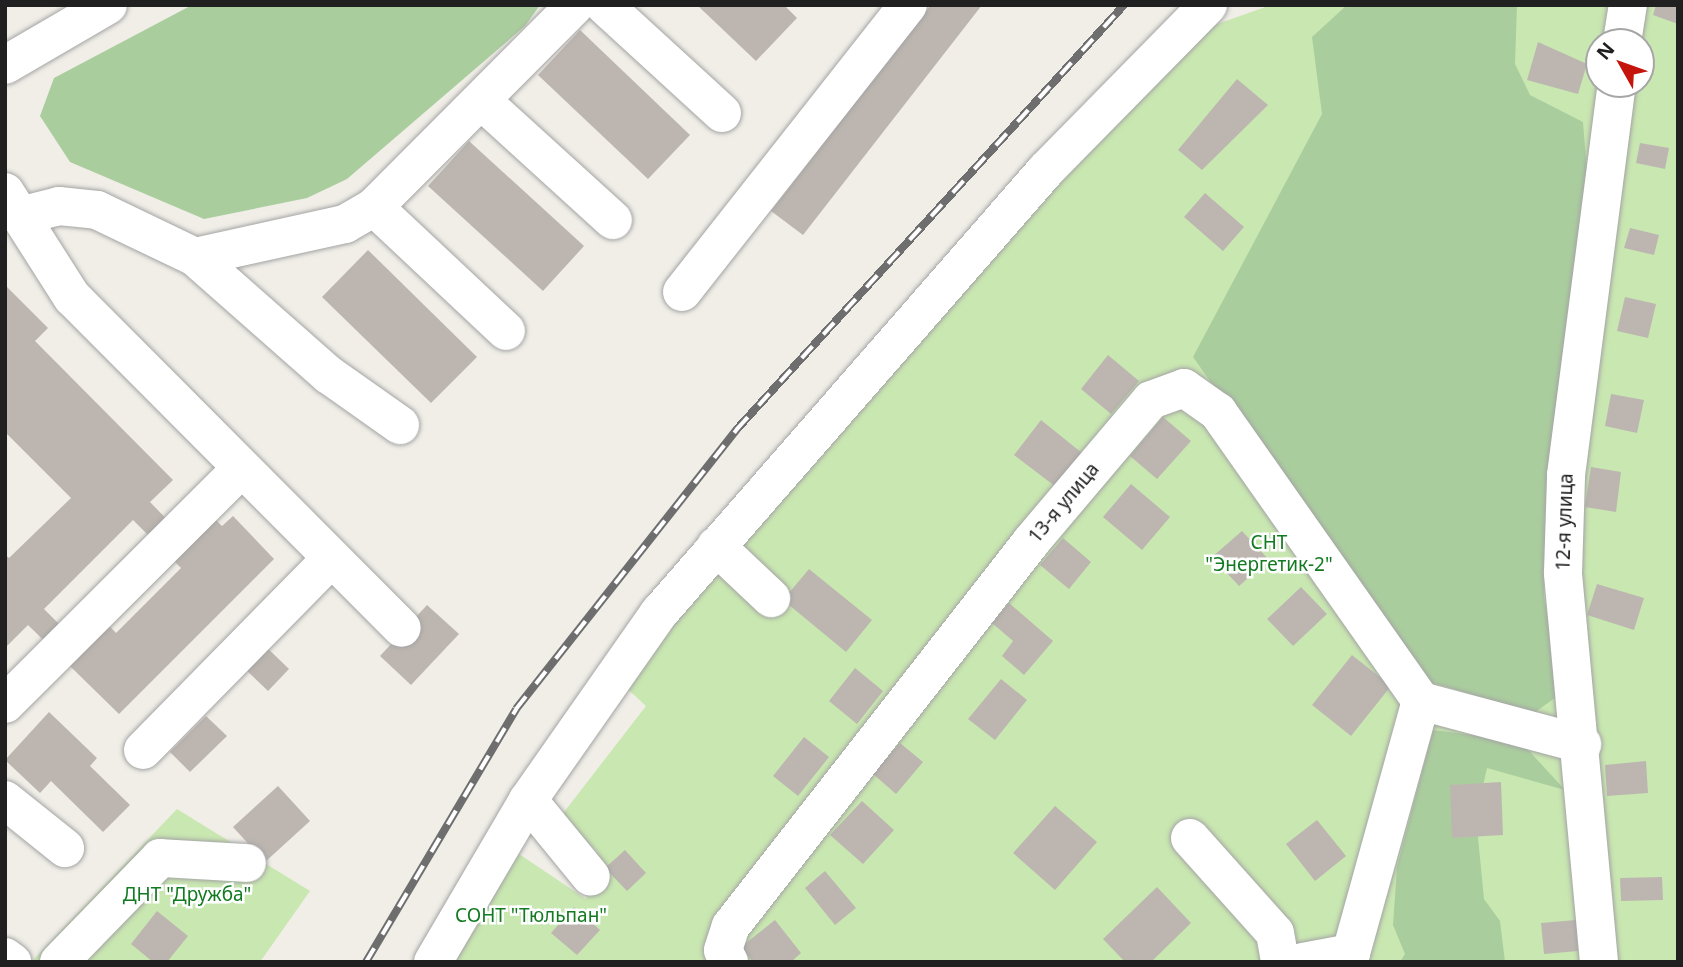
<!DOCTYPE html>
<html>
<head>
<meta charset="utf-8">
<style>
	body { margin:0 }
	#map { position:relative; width:1683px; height:967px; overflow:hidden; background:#f0eee7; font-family:"Noto Sans",sans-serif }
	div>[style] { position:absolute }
	.grass>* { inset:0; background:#c9e7b1 }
	.forest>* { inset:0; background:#aacd9e }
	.building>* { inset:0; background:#bdb6b0 }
	.roads { filter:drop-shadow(0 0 2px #a4a4a4) drop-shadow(0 0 2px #a4a4a4) }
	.minor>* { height:38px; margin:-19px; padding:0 19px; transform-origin:19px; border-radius:19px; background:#fff }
	.rail>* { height:8px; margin-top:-4px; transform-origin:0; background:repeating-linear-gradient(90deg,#fff 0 16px,#6e6e6e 0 32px); box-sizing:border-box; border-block:2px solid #6e6e6e }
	span { translate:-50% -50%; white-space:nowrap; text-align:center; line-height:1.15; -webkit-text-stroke:5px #fff; paint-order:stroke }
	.street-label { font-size:19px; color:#202020 }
	.park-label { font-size:19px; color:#127a20 }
	.frame { position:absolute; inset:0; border:7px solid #202020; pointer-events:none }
	.north { position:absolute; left:1585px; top:28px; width:70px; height:70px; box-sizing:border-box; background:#fff; border:2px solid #a6a6a6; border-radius:50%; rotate:310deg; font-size:19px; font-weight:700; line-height:28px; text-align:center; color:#202020 }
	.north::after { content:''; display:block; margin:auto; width:24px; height:32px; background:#c5140c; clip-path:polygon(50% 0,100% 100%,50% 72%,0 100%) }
</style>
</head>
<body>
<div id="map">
	<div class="grass">
		<i style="clip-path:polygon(evenodd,1271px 5px,1678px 5px,1678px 962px,452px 962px,513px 850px,586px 899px,597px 852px,561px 816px,646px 706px,620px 682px,974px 271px,1209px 27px,1271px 5px,1599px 42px,1641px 42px,1641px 84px,1599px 84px,1599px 42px)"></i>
		<i style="clip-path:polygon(177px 809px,310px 891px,260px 962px,31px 962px)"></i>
	</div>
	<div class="forest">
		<i style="clip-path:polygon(192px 5px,540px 5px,525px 26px,347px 179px,307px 198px,204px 219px,70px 162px,40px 116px,54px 78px)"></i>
		<i style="clip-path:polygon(1347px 5px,1517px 5px,1515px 64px,1530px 95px,1583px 122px,1590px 210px,1546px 495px,1544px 597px,1563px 692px,1534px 713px,1420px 679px,1193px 357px,1322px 114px,1312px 37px)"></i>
		<i style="clip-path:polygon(1433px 730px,1520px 741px,1565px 790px,1487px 768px,1476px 817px,1484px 899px,1500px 921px,1505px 962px,1400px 962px,1405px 954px,1393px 925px,1397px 867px)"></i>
	</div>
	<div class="building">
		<i style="clip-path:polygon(697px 5px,784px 5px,797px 18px,756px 61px)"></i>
		<i style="clip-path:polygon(931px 5px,982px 5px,803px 235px,771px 211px)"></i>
		<i style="clip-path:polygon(1656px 5px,1678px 5px,1678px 24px,1653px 15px)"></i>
		<i style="clip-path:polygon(580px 30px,690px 135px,648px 179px,538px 75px)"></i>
		<i style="clip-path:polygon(1538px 42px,1587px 64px,1578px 94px,1527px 80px)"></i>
		<i style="clip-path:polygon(1237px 79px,1268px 105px,1202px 170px,1178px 150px)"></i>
		<i style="clip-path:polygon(469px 141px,584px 246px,543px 291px,428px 186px)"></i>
		<i style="clip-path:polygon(1640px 143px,1669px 148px,1665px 169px,1636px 163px)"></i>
		<i style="clip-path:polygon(1205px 193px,1244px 227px,1223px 251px,1184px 217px)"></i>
		<i style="clip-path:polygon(1630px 228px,1659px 235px,1654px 255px,1624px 248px)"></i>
		<i style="clip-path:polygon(368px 250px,477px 357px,431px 403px,322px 297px)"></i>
		<i style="clip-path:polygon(evenodd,5px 285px,48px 328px,35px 341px,173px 480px,150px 502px,184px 537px,209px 513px,222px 526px,233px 516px,274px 559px,119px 714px,28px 625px,5px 648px,5px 555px,9px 558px,71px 498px,5px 432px,5px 285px,133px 520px,181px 568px,116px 633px,103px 619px,78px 643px,44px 609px,133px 520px)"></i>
		<i style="clip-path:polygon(1625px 297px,1656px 304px,1648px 338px,1617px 331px)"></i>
		<i style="clip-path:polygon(1108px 355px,1139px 381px,1111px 414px,1081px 389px)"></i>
		<i style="clip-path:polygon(1611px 394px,1644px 400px,1637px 433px,1605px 426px)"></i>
		<i style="clip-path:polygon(1163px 417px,1191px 441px,1157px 479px,1130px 456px)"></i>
		<i style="clip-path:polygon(1041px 420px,1082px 453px,1056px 487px,1014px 455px)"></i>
		<i style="clip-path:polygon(1591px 467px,1621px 472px,1616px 512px,1585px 507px)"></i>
		<i style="clip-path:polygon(1131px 484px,1170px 517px,1142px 550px,1103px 517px)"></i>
		<i style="clip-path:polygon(1242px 531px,1269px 560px,1239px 586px,1212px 557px)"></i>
		<i style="clip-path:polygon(1063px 538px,1091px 562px,1069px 589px,1040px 565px)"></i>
		<i style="clip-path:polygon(809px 569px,872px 620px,846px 652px,783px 600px)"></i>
		<i style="clip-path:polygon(1597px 584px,1644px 598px,1634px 630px,1587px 615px)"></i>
		<i style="clip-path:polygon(1301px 587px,1327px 614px,1293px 646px,1267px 619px)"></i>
		<i style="clip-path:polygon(1009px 603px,1053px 641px,1024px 675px,1002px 656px,1013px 641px,992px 623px)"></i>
		<i style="clip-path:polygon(427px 605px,459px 634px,411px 685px,380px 656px)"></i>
		<i style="clip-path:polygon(260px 641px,289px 669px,268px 691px,239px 663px)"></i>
		<i style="clip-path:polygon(1352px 655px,1391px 686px,1351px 736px,1312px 705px)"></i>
		<i style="clip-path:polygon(855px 668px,883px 691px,857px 724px,829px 701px)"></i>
		<i style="clip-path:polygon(1001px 679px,1027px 700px,995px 740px,968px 719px)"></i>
		<i style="clip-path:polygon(49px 712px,97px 758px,90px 766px,130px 805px,103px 832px,51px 781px,40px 793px,5px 760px)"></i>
		<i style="clip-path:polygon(206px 716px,227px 736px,190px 772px,170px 752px)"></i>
		<i style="clip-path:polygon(804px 737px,829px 757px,798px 796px,773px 776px)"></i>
		<i style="clip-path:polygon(900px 743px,923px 762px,896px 794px,873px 774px)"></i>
		<i style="clip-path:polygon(1646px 761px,1648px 793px,1607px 796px,1605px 765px)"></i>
		<i style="clip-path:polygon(1501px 782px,1503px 835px,1452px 838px,1450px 785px)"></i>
		<i style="clip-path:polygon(278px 786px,310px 821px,265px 862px,233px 827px)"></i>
		<i style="clip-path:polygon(862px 801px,894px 830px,863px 864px,830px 835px)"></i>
		<i style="clip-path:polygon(1055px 806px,1097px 842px,1055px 890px,1013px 853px)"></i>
		<i style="clip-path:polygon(1317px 820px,1346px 856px,1315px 881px,1286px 844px)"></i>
		<i style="clip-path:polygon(625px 850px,646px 873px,627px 891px,605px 868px)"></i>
		<i style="clip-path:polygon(825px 871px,856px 908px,835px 925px,805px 888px)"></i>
		<i style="clip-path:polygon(1662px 877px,1663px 900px,1621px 901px,1620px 878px)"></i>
		<i style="clip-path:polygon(1157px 887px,1191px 923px,1151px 962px,1125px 962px,1103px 939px)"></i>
		<i style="clip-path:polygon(574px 907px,600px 930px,577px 955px,551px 933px)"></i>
		<i style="clip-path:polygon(157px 911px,188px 936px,167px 962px,153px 962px,131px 944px)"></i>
		<i style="clip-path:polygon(775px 920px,801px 953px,791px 962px,753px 962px,741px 947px)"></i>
		<i style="clip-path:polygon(1576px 920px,1578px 951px,1544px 954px,1541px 923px)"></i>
	</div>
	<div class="roads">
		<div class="minor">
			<i style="left:604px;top:5px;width:160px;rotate:42.5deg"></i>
			<i style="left:1622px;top:42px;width:37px;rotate:-81deg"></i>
			<i style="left:5px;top:65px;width:119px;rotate:-30.2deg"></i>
			<i style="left:482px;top:101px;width:177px;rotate:42.3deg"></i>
			<i style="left:5px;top:192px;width:125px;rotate:57.5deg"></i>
			<i style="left:72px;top:297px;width:467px;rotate:45.1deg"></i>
			<i style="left:374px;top:207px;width:181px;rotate:43.2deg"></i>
			<i style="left:20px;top:216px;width:40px;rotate:-14.4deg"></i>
			<i style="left:59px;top:206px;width:38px;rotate:6deg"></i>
			<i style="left:97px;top:210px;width:109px;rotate:25.6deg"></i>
			<i style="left:195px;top:257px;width:154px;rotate:-12.4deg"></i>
			<i style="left:345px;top:224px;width:34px;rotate:-30deg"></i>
			<i style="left:374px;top:207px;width:285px;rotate:-45.1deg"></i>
			<i style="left:195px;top:257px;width:179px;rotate:41.4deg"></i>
			<i style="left:329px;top:375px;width:87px;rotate:35.2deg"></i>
			<i style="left:682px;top:292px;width:365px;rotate:-51.8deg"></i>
			<i style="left:716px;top:546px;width:76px;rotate:43.4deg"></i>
			<i style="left:5px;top:704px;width:330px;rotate:-44.9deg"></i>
			<i style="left:143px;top:750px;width:265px;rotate:-45.5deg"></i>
			<i style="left:5px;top:800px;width:77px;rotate:38.7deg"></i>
			<i style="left:528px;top:800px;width:99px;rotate:50.7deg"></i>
			<i style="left:1190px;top:838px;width:127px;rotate:48.2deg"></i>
			<i style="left:1275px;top:933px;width:29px;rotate:80deg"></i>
			<i style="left:5px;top:957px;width:9px;rotate:36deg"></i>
			<i style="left:59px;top:962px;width:145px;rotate:-45.8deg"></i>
			<i style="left:160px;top:858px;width:87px;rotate:3.3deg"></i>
			<i style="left:433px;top:962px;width:188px;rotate:-59.6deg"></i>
			<i style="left:528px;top:800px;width:228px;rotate:-55deg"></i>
			<i style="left:659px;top:613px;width:588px;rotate:-48.86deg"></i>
			<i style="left:1046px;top:170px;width:231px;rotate:-45.5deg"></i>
			<i style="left:729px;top:962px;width:13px;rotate:-117deg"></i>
			<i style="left:723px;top:950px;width:25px;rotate:-72deg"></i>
			<i style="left:731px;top:926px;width:486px;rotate:-52deg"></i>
			<i style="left:1030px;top:543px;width:187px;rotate:-49.8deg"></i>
			<i style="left:1151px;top:400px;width:35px;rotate:-20deg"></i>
			<i style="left:1184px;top:388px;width:42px;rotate:35.2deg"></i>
			<i style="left:1218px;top:412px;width:353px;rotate:54.9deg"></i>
			<i style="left:1303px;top:962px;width:49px;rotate:-10.6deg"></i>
			<i style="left:1351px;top:953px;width:262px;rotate:-74.5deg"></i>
			<i style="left:1421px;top:701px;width:167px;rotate:15deg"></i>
			<i style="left:1599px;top:962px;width:391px;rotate:-95.3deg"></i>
			<i style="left:1563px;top:573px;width:98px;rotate:-88.2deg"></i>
			<i style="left:1566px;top:475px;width:394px;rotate:-82.6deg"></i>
		</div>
	</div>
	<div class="rail">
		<i style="left:366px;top:962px;width:294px;rotate:-59.3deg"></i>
		<i style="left:516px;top:709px;width:357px;rotate:-51.7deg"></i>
		<i style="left:737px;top:429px;width:574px;rotate:-47.61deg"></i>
	</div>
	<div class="street-label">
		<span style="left:1064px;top:503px;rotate:-50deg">13-я улица</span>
		<span style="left:1565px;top:522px;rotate:-88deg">12-я улица</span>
	</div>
	<div class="park-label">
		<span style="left:1269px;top:554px">СHТ<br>"Энергетик-2"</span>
		<span style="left:187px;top:895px">ДНТ "Дружба"</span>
		<span style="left:531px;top:916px">СОНТ "Тюльпан"</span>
	</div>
	<div class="frame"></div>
	<div class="north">N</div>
</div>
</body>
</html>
